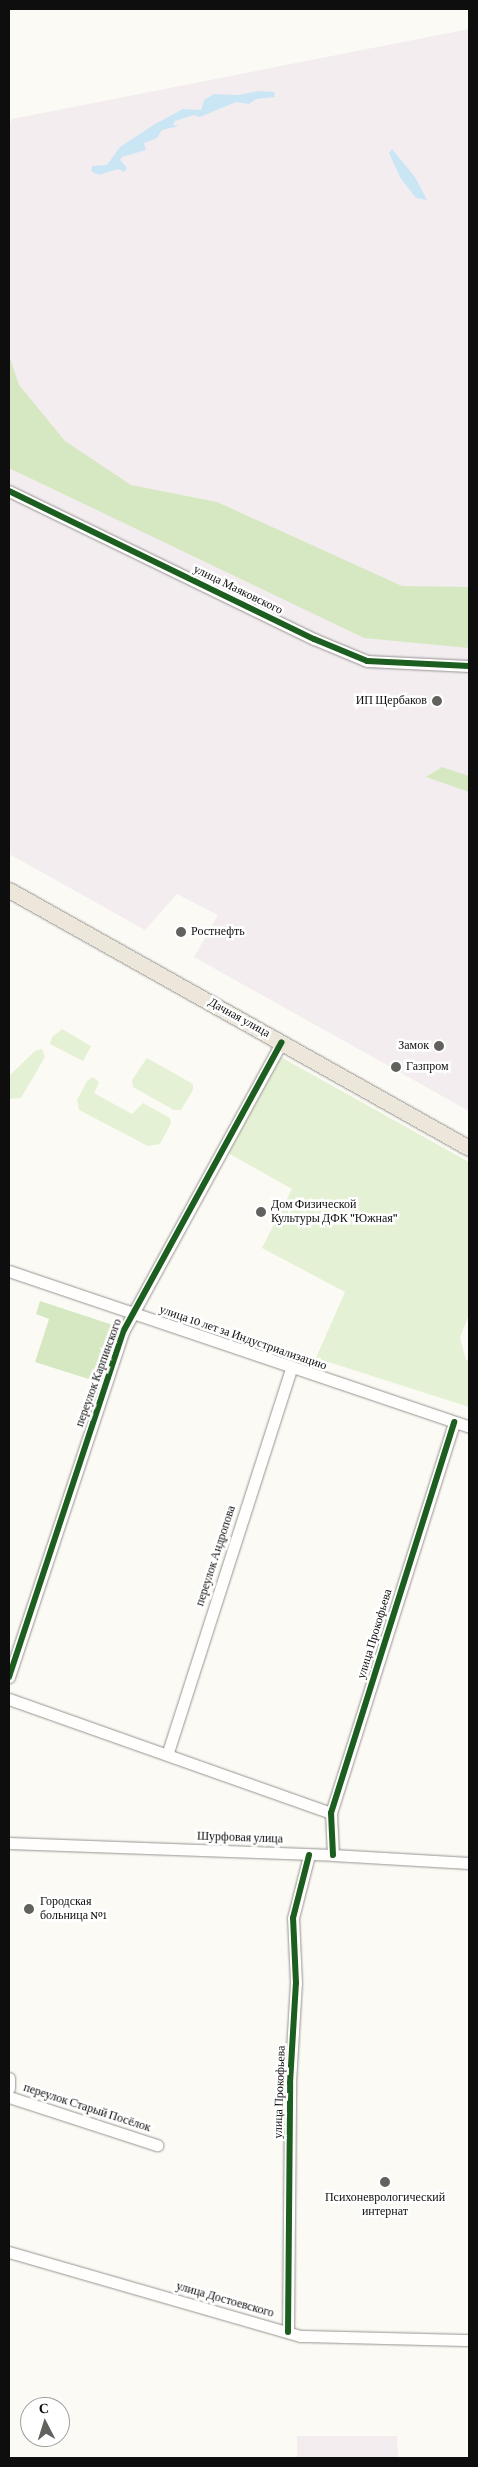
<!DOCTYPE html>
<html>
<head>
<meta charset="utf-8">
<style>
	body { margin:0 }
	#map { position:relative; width:478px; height:2467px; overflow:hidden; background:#fcfaf4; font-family:"Crimson Pro",serif }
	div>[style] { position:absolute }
	.industrial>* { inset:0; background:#f3edf0 }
	.green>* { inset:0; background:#e5f1d4 }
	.forest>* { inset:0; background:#d6e8c2 }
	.water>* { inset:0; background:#cae6f5 }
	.roads { filter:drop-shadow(0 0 1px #959492) drop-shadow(0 0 1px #959492) }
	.minor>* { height:11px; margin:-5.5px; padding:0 5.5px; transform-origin:5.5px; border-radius:5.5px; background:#fffefd }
	.major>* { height:15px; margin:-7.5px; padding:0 7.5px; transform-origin:7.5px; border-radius:7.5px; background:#ece7da }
	.cycleway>* { height:6px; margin:-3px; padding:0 3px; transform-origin:3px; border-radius:3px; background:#1b5e20 }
	.dots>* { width:14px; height:14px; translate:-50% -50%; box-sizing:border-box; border:2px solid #fff; border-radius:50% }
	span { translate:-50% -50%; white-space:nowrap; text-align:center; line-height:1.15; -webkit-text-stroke:5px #fff; paint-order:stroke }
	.street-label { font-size:12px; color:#0e0e0e }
	.poi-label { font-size:12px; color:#0e0e0e }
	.right { translate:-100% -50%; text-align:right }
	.left { translate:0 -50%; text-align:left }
	.frame { position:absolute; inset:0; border:10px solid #0e0e0e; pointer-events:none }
	.north { position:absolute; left:20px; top:2397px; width:50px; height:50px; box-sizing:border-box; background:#fff; border:1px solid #9f9f9f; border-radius:50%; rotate:355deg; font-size:14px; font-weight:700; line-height:20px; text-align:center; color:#0e0e0e }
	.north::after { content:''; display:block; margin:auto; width:18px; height:22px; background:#61615e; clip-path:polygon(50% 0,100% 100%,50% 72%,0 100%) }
</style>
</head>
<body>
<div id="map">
	<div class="industrial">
		<i style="clip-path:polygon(469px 29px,469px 1111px,194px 957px,218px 915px,177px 894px,145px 930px,9px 854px,9px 125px,12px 119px)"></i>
		<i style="clip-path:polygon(297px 2436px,397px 2436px,398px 2458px,297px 2458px)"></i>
	</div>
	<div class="green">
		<i style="clip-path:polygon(62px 1029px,91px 1046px,83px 1061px,50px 1044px,52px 1037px)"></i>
		<i style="clip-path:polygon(42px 1049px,45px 1057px,21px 1098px,9px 1099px,9px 1076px,35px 1051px)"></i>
		<i style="clip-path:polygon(281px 1057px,469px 1162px,469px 1314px,460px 1338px,466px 1360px,469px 1361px,469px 1407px,316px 1358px,345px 1292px,262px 1248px,292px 1189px,228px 1153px)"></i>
		<i style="clip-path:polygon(147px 1058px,193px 1084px,193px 1090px,181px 1110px,174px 1110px,133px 1087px,132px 1080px)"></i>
		<i style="clip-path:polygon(93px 1077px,99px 1082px,94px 1093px,132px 1114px,143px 1103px,170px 1118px,171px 1123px,160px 1144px,148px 1146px,79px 1110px,77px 1100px,87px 1081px)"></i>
	</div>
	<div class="forest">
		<i style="clip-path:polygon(9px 355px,19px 385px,65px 441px,131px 485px,217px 502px,402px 586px,469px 587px,469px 648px,364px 638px,9px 468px)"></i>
		<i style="clip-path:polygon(442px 767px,469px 776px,469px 792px,426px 777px)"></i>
		<i style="clip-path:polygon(40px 1301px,113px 1325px,95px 1381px,35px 1362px,49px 1319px,36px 1314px)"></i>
	</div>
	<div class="water">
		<i style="clip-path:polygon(258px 91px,274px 92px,275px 97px,256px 99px,249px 104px,236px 102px,200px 117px,194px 115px,175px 121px,173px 125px,179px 126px,162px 130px,157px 138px,144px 143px,146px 150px,122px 157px,120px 160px,127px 168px,124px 172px,118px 169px,99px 175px,91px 171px,92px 166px,107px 165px,120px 147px,155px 124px,183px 109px,201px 110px,204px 100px,214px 94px,238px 95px)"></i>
		<i style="clip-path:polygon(392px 149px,415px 177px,427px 200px,416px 198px,401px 179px,389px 153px)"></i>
	</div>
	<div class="roads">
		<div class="minor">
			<i style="left:9px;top:491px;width:339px;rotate:25.9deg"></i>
			<i style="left:314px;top:639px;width:57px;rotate:22.5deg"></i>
			<i style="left:367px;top:661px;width:102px;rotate:2.8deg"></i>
			<i style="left:9px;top:1271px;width:486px;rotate:18.7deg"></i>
			<i style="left:9px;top:1677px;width:366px;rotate:-71.7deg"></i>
			<i style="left:124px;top:1330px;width:328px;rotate:-61.3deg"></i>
			<i style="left:9px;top:1699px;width:342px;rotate:19.5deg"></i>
			<i style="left:168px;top:1752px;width:402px;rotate:-72.2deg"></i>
			<i style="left:9px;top:1843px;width:324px;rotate:2.1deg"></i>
			<i style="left:333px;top:1855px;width:136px;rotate:3.4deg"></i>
			<i style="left:333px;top:1855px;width:42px;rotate:-92.7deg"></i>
			<i style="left:331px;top:1813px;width:410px;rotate:-72.5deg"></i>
			<i style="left:9px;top:2078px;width:10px;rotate:90deg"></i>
			<i style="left:9px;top:2097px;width:156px;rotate:18deg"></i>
			<i style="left:9px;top:2252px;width:303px;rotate:16.1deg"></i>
			<i style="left:300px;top:2336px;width:169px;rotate:1.4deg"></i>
			<i style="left:288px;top:2332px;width:249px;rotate:-89.5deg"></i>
			<i style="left:290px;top:2083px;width:100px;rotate:-86.6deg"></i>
			<i style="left:296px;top:1983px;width:65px;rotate:-92.6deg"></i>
			<i style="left:293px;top:1918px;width:65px;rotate:-75.7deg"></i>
		</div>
		<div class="major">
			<i style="left:9px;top:890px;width:527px;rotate:29.29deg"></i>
		</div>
	</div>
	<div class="cycleway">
		<i style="left:9px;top:491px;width:339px;rotate:25.9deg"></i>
		<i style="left:314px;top:639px;width:57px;rotate:22.5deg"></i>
		<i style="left:367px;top:661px;width:102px;rotate:2.8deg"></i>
		<i style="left:9px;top:1677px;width:366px;rotate:-71.7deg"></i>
		<i style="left:124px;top:1330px;width:328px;rotate:-61.3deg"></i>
		<i style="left:333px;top:1855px;width:42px;rotate:-92.7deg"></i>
		<i style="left:331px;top:1813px;width:410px;rotate:-72.5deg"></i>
		<i style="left:288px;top:2332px;width:249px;rotate:-89.5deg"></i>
		<i style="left:290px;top:2083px;width:100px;rotate:-86.6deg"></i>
		<i style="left:296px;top:1983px;width:65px;rotate:-92.6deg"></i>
		<i style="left:293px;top:1918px;width:65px;rotate:-75.7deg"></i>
	</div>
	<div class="dots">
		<i style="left:437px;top:701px;background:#61615e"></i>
		<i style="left:181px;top:932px;background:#61615e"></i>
		<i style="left:439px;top:1046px;background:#61615e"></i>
		<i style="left:396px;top:1067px;background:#61615e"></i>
		<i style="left:261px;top:1212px;background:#61615e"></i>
		<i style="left:29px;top:1909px;background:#61615e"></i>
		<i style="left:385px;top:2182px;background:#61615e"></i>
	</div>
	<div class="street-label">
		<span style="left:238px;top:590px;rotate:26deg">улица Маяковского</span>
		<span style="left:239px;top:1018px;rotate:29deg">Дачная улица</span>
		<span style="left:243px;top:1338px;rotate:19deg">улица 10 лет за Индустриализацию</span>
		<span style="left:99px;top:1373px;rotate:-70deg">переулок Карпинского</span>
		<span style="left:216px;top:1556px;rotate:-72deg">переулок Андропова</span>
		<span style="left:375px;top:1634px;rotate:-73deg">улица Прокофьева</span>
		<span style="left:240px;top:1838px;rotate:2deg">Шурфовая улица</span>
		<span style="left:280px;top:2092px;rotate:-88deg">улица Прокофьева</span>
		<span style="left:87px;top:2108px;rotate:18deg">переулок Старый Посёлок</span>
		<span style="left:225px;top:2300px;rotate:16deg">улица Достоевского</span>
	</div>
	<div class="poi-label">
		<span class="right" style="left:427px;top:701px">ИП Щербаков</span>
		<span class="left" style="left:191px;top:932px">Ростнефть</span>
		<span class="right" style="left:429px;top:1046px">Замок</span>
		<span class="left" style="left:406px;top:1067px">Газпром</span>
		<span class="left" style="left:271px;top:1212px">Дом Физической<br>Культуры ДФК "Южная"</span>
		<span class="left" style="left:40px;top:1909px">Городская<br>больница №1</span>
		<span style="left:385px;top:2205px">Психоневрологический<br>интернат</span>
	</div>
	<div class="frame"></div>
	<div class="north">С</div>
</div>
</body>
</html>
